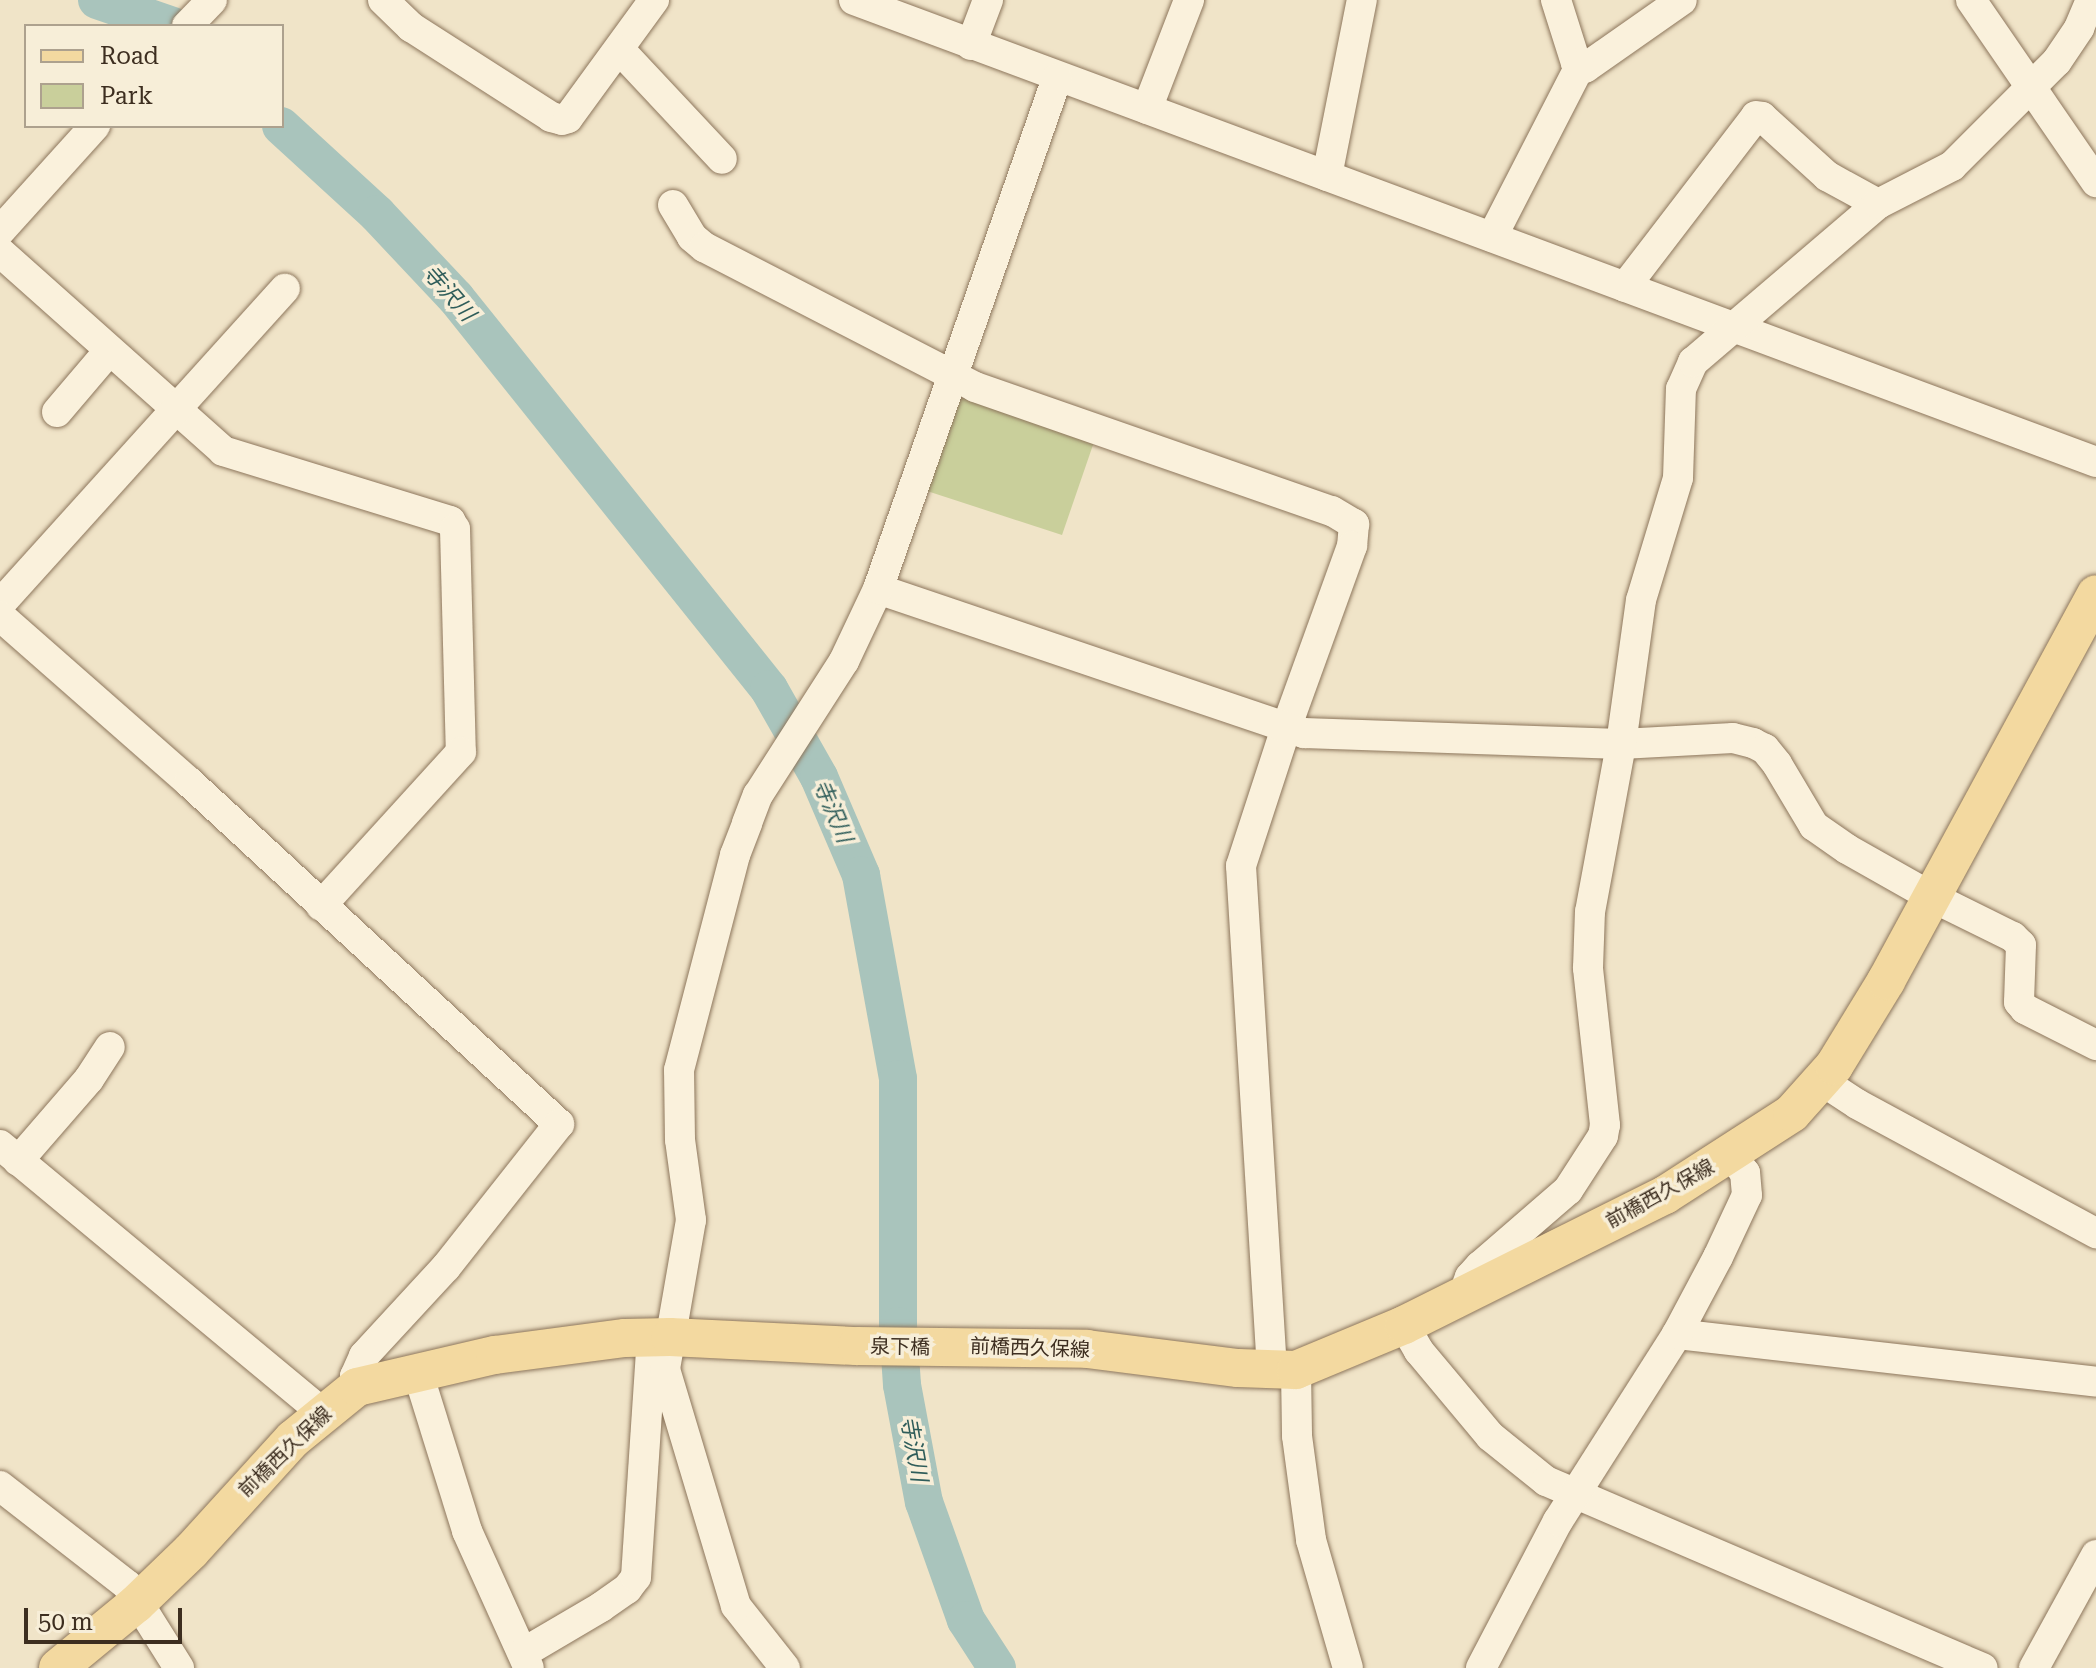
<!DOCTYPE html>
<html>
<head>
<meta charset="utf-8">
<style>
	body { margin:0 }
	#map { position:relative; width:2096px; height:1668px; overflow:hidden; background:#f0e4c8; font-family:"Roboto Serif","Noto Sans JP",serif }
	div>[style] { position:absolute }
	.green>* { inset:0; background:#c9cf9b }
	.river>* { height:38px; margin:-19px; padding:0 19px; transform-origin:19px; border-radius:19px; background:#a9c4bc }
	.roads { filter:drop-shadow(0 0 2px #8d765c) drop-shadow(0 0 2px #8d765c) }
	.minor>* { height:30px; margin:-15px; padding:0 15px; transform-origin:15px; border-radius:15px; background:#faf1dc }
	.major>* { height:38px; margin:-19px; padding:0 19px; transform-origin:19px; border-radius:19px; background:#f3d9a0 }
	span { translate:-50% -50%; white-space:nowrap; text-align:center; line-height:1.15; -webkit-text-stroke:7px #f7eed8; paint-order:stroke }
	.street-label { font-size:20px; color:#3d2e20 }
	.water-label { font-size:22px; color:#2f5d5a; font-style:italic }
	.legend { position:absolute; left:24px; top:24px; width:260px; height:104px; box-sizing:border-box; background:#f7eed8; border:2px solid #ada18e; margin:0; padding:10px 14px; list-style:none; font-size:24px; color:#3d2e20 }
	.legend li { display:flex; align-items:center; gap:16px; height:40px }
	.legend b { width:40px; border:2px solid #ada18e }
	.scale { position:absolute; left:24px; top:1608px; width:158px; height:36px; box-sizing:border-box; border:4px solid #3d2e20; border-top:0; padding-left:10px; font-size:24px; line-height:28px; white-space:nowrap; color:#3d2e20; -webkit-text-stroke:6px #f7eed8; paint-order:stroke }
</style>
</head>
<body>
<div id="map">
	<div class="green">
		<i style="clip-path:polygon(960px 393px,1095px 439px,1062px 535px,924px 490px)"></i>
	</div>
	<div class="river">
		<i style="left:97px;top:0;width:80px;rotate:18.9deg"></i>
		<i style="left:281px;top:126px;width:130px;rotate:42.5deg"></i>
		<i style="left:377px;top:214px;width:115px;rotate:46.8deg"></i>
		<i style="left:456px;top:298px;width:501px;rotate:51.32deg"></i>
		<i style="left:769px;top:689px;width:101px;rotate:60.4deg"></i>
		<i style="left:819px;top:777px;width:107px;rotate:66.8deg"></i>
		<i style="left:861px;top:875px;width:207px;rotate:79.7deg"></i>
		<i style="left:898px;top:1079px;width:247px;rotate:90deg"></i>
		<i style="left:898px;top:1326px;width:59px;rotate:86.1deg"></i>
		<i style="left:902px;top:1385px;width:119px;rotate:79.4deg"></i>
		<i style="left:924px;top:1502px;width:125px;rotate:70.4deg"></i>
		<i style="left:966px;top:1620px;width:57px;rotate:57.1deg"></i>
	</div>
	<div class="roads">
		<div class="minor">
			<i style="left:383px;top:0;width:39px;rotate:44deg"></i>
			<i style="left:411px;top:27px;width:166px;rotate:32.7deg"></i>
			<i style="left:551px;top:117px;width:11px;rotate:15deg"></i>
			<i style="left:562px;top:120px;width:6px;rotate:-18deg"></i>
			<i style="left:568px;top:118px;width:146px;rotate:-53.9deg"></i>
			<i style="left:854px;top:0;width:1325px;rotate:20.4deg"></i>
			<i style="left:1556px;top:0;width:66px;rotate:72.4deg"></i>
			<i style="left:1576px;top:63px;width:10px;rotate:29deg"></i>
			<i style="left:1585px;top:68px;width:118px;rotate:-35deg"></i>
			<i style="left:1971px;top:0;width:221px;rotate:55.5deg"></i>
			<i style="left:187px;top:26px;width:36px;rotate:-46deg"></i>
			<i style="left:971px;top:45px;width:48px;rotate:-69.3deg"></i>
			<i style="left:620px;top:50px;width:149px;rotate:46.9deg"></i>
			<i style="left:1147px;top:109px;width:117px;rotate:-68.9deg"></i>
			<i style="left:1327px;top:176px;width:179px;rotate:-78.8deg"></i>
			<i style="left:673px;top:205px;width:37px;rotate:59deg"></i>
			<i style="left:692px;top:237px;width:16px;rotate:40deg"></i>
			<i style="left:704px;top:247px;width:305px;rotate:27.3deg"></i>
			<i style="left:975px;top:387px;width:378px;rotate:19.2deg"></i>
			<i style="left:1332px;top:511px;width:26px;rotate:31deg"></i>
			<i style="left:1354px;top:524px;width:22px;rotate:95deg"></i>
			<i style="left:1352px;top:546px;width:194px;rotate:109.9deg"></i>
			<i style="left:1286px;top:728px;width:145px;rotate:108.1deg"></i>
			<i style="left:1241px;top:866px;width:505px;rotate:86.48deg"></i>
			<i style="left:0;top:231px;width:142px;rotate:-47.9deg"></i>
			<i style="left:1492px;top:237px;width:192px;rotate:-62.8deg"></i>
			<i style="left:0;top:252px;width:299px;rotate:41.7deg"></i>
			<i style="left:223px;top:451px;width:238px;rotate:17.1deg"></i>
			<i style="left:450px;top:521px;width:9px;rotate:58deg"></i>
			<i style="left:455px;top:529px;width:223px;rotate:88.5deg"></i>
			<i style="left:461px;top:752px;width:208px;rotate:132.3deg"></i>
			<i style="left:1625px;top:287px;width:215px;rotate:-52.5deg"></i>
			<i style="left:1756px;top:116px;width:6px;rotate:9deg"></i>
			<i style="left:1762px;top:117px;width:88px;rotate:42.2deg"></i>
			<i style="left:1827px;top:176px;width:58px;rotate:28.8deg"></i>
			<i style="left:57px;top:412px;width:80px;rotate:-49.6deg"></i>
			<i style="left:878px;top:589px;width:450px;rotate:18.7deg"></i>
			<i style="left:1304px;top:733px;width:317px;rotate:2deg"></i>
			<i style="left:1621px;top:744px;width:112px;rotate:-3.1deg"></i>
			<i style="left:1733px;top:738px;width:21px;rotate:14deg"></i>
			<i style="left:1753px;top:743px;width:13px;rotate:27deg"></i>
			<i style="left:1765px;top:749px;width:19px;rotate:51deg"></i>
			<i style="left:1777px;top:764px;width:72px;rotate:59.2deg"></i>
			<i style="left:1814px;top:826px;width:40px;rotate:34.9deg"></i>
			<i style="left:1847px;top:849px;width:98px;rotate:29.5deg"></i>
			<i style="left:1932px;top:897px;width:90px;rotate:26.3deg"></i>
			<i style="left:2013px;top:937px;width:11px;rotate:45deg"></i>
			<i style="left:2021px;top:945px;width:57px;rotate:92deg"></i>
			<i style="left:2019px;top:1002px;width:9px;rotate:49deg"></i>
			<i style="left:2025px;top:1009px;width:80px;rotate:26.9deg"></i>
			<i style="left:0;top:604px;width:425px;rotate:-47.9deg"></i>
			<i style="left:0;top:616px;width:252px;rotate:41.3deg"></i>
			<i style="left:189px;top:782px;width:504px;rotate:42.75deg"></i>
			<i style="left:559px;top:1124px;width:182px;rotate:128.3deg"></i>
			<i style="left:446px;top:1267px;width:121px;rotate:132.7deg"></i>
			<i style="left:364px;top:1356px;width:22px;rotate:114deg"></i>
			<i style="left:355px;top:1376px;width:11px;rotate:80deg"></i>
			<i style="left:1822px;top:1081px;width:42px;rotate:33.3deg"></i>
			<i style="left:1857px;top:1104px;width:272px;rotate:28.4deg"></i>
			<i style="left:0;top:1145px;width:418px;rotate:39.7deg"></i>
			<i style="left:18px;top:1161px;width:108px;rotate:-49.1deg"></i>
			<i style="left:89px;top:1079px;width:38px;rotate:-57deg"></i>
			<i style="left:1463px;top:1296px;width:20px;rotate:-70deg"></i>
			<i style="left:1470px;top:1277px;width:15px;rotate:-48deg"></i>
			<i style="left:1480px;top:1266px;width:116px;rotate:-40.8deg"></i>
			<i style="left:1568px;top:1190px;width:64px;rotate:-57.1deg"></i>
			<i style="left:1603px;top:1136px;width:11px;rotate:-80deg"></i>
			<i style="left:1605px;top:1125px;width:158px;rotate:-96.2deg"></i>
			<i style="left:1588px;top:968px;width:56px;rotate:-88deg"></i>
			<i style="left:1590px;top:912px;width:171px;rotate:-79.5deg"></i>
			<i style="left:1621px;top:744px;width:145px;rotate:-82.1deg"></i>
			<i style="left:1641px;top:600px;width:127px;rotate:-73.1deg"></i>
			<i style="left:1678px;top:478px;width:89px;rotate:-88.1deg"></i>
			<i style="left:1681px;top:389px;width:30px;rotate:-66deg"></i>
			<i style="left:1693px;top:362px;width:243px;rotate:-40.5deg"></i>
			<i style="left:1878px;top:204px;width:83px;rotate:-27.2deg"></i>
			<i style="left:1952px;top:166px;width:148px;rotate:-45deg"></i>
			<i style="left:2057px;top:61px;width:40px;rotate:-56deg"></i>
			<i style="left:2079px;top:28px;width:30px;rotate:-67deg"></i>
			<i style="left:1404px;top:1325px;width:30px;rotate:60deg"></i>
			<i style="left:1419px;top:1351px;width:111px;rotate:50.1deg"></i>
			<i style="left:1490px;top:1436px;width:72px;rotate:38.8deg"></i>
			<i style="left:1546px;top:1481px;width:475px;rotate:23.2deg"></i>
			<i style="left:1677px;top:1334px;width:422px;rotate:6.5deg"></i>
			<i style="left:417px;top:1370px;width:169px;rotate:72.7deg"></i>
			<i style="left:467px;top:1531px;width:150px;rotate:65.7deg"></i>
			<i style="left:1296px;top:1370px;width:66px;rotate:89.1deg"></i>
			<i style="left:1297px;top:1436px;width:105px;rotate:82.3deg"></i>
			<i style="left:1311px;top:1540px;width:133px;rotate:73.9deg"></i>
			<i style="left:0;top:1486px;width:161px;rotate:37.9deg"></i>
			<i style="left:127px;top:1585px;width:98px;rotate:57.9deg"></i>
			<i style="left:523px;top:1653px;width:91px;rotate:-30.5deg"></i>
			<i style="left:601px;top:1607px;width:32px;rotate:-35deg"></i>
			<i style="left:627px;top:1589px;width:15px;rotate:-53deg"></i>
			<i style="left:636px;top:1577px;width:226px;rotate:-86.2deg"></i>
			<i style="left:785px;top:1668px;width:79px;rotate:-128.3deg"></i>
			<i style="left:736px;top:1606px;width:247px;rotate:-106.7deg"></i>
			<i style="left:665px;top:1369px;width:151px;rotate:-80.1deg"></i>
			<i style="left:691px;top:1220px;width:81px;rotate:-97.8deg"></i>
			<i style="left:680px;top:1140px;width:70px;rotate:-90.8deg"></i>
			<i style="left:679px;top:1070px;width:222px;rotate:-75.4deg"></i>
			<i style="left:735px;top:855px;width:34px;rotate:-69deg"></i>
			<i style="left:747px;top:823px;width:30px;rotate:-69deg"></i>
			<i style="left:758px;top:795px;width:159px;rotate:-57.3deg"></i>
			<i style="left:844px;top:661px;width:80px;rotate:-64.7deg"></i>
			<i style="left:878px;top:589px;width:541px;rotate:-70.69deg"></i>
			<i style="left:1481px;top:1668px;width:166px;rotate:-62.4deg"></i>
			<i style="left:1558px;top:1521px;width:222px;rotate:-57.5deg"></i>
			<i style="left:1677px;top:1334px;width:87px;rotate:-62deg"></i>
			<i style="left:1718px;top:1257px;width:68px;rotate:-64.9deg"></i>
			<i style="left:1747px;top:1195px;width:22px;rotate:-95deg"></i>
			<i style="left:1745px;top:1173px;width:24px;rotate:-128deg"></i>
			<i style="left:2034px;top:1668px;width:129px;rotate:-61.2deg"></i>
		</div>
		<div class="major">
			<i style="left:58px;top:1668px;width:101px;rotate:-39.4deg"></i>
			<i style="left:136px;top:1604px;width:76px;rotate:-43.9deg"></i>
			<i style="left:191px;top:1551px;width:151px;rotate:-47.7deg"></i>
			<i style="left:293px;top:1439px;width:82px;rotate:-39.1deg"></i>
			<i style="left:357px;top:1387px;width:142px;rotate:-13.1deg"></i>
			<i style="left:495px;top:1355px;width:131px;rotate:-7.5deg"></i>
			<i style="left:625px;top:1338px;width:45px;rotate:-1.3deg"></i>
			<i style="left:670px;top:1337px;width:187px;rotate:2.8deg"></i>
			<i style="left:857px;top:1346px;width:230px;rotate:0.7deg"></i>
			<i style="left:1087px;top:1349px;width:152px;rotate:7.2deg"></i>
			<i style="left:1238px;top:1368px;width:58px;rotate:2deg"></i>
			<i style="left:1296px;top:1370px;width:117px;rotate:-22.6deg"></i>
			<i style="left:1404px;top:1325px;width:292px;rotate:-26.5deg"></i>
			<i style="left:1665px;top:1195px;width:151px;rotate:-32.8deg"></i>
			<i style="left:1792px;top:1113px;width:63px;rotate:-48.2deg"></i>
			<i style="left:1834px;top:1066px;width:100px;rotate:-58.5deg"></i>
			<i style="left:1886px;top:981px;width:440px;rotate:-61.5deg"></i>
		</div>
	</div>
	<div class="street-label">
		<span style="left:1660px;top:1194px;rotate:-29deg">前橋西久保線</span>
		<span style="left:900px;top:1347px;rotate:1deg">泉下橋</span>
		<span style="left:1030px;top:1348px;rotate:2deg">前橋西久保線</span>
		<span style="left:285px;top:1452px;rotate:-44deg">前橋西久保線</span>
	</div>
	<div class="water-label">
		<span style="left:449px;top:293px;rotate:49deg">寺沢川</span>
		<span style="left:833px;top:811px;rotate:67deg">寺沢川</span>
		<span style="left:914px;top:1449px;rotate:80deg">寺沢川</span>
	</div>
	<ul class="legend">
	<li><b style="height:10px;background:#f3d9a0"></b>Road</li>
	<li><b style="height:22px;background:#c9cf9b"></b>Park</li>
	</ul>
	<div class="scale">50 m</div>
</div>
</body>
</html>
